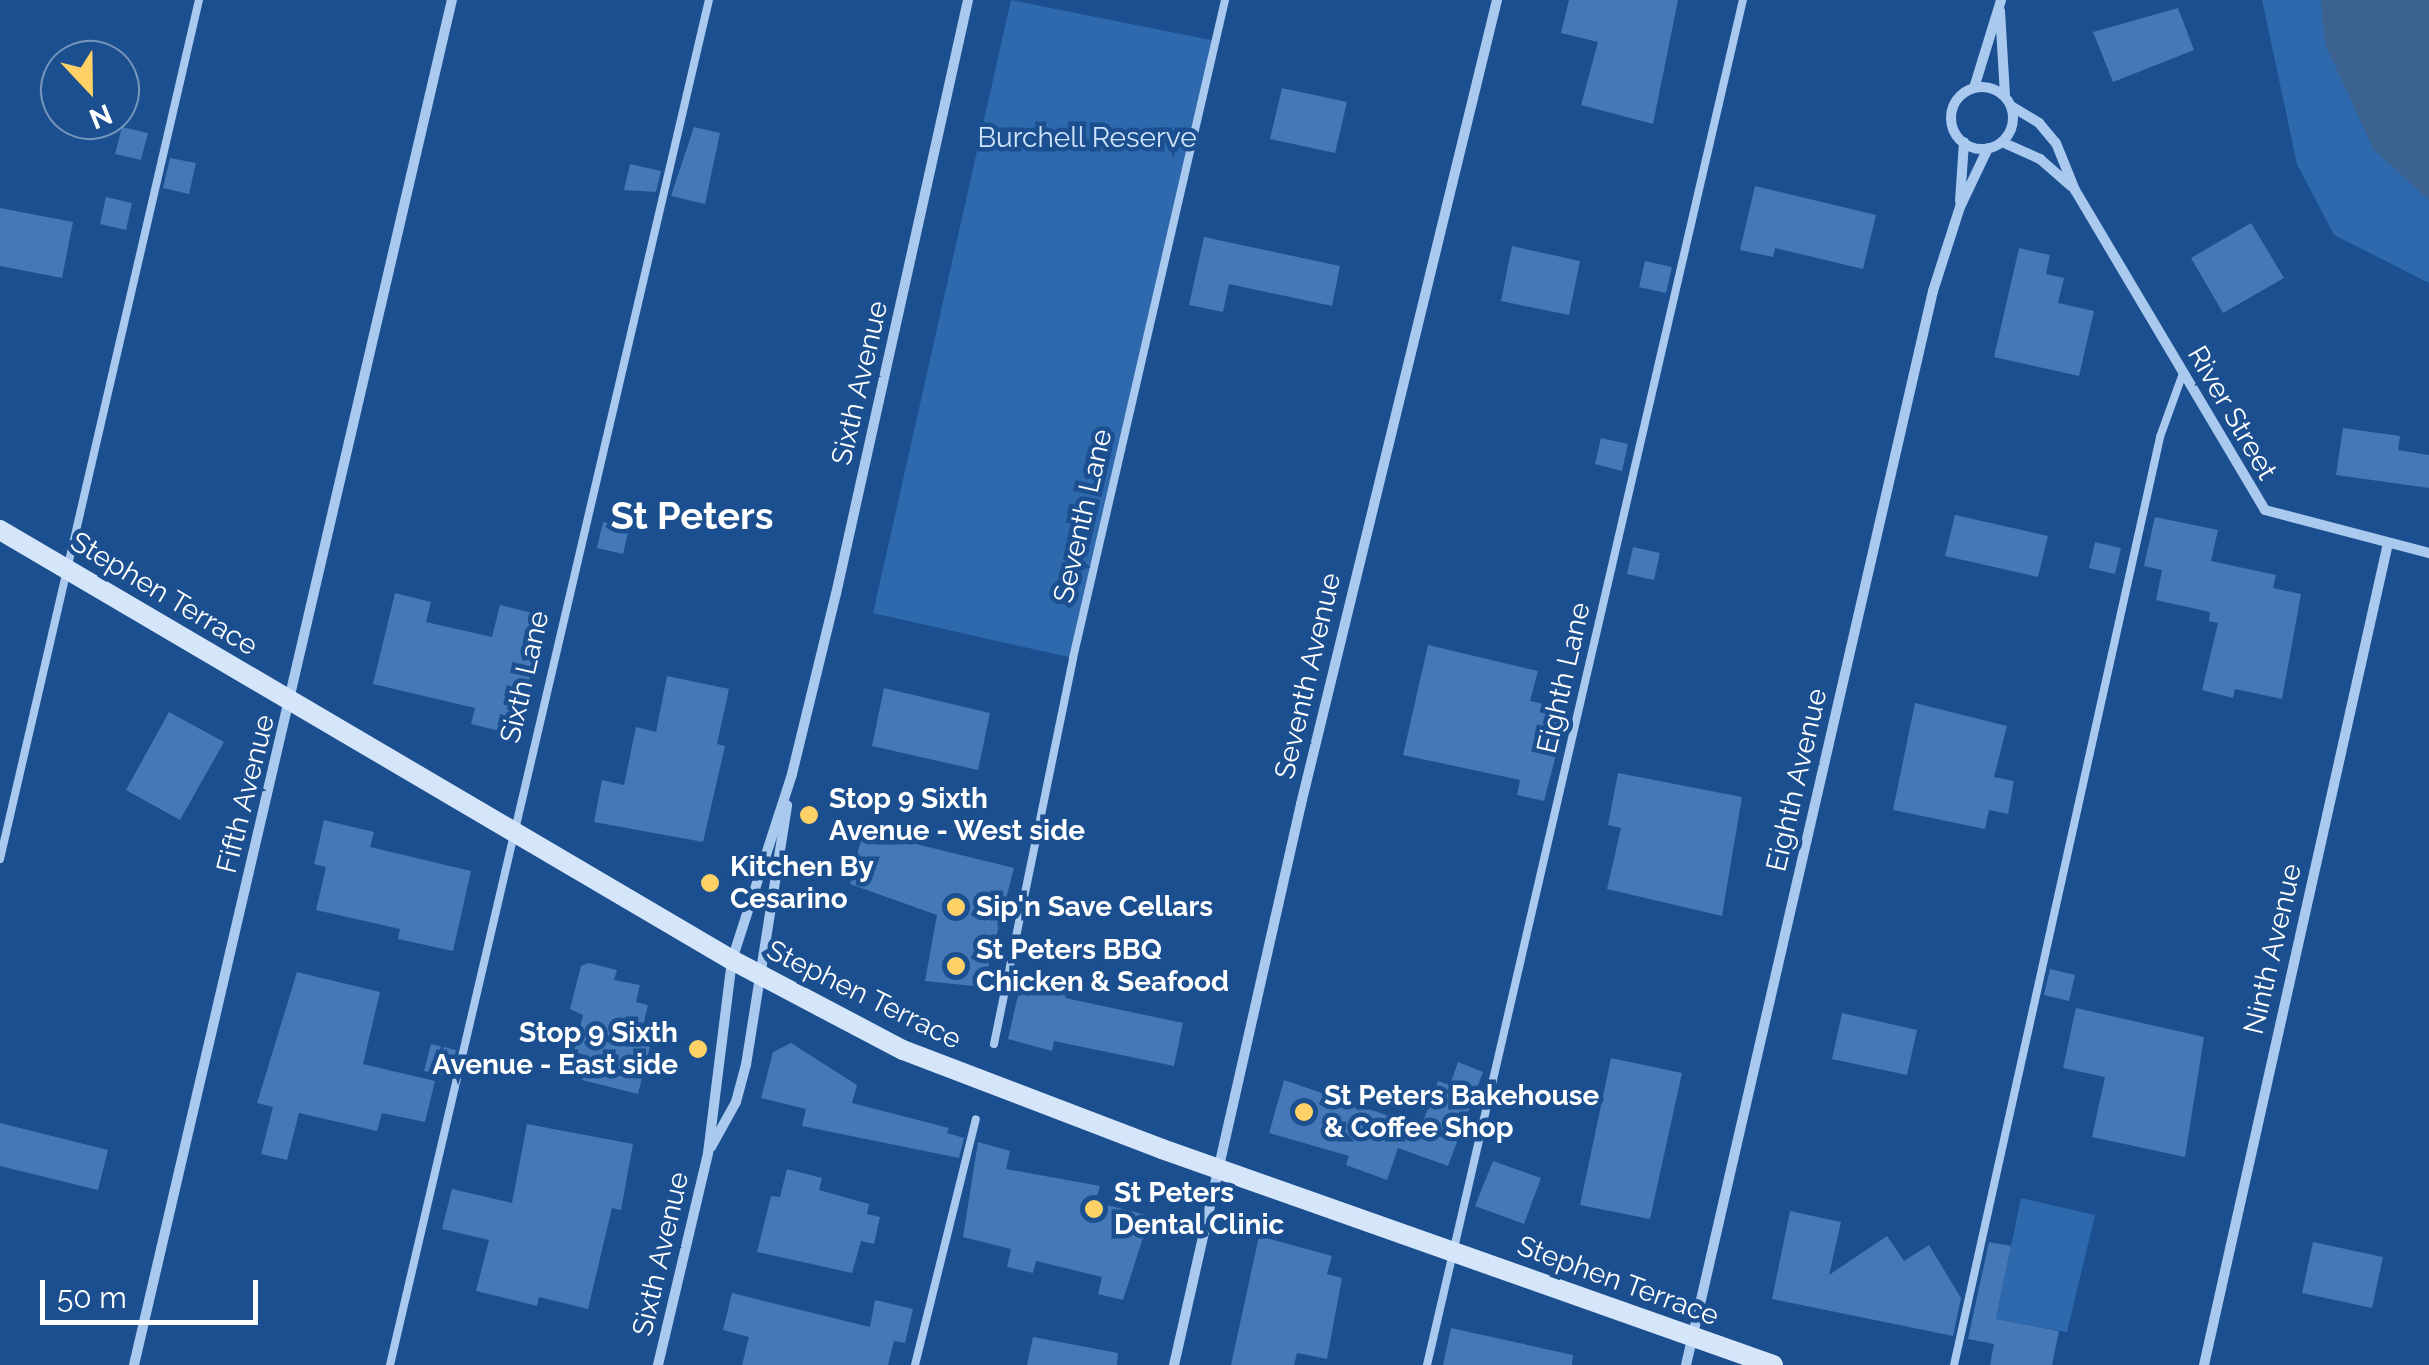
<!DOCTYPE html>
<html>
<head>
<meta charset="utf-8">
<style>
	body { margin:0 }
	#map { position:relative; width:2429px; height:1365px; overflow:hidden; background:#1b4f8f; font-family:Raleway,sans-serif }
	div>[style] { position:absolute }
	.green>* { inset:0; background:#2e69ad }
	.water>* { inset:0; background:#3c6290 }
	.building>* { inset:0; background:#4478b7 }
	.service>* { height:8px; margin:-4px; padding:0 4px; transform-origin:4px; border-radius:4px; background:#a9c9ee }
	.minor>* { height:10px; margin:-5px; padding:0 5px; transform-origin:5px; border-radius:5px; background:#a9c9ee }
	.minor>.ring { margin:-5px; padding:0; box-sizing:content-box; background:none; border:10px solid #a9c9ee; border-radius:50% }
	.secondary>* { height:20px; margin:-10px; padding:0 10px; transform-origin:10px; border-radius:10px; background:#d6e6fa }
	.dots>* { width:28px; height:28px; translate:-50% -50%; box-sizing:border-box; border:5px solid #1b4f8f; border-radius:50% }
	span { translate:-50% -50%; white-space:nowrap; text-align:center; line-height:1.15; -webkit-text-stroke:9px #1b4f8f; paint-order:stroke }
	.park-label { font-size:28px; color:#cfe3fa }
	.street-label { font-size:28px; color:#fff }
	.poi-label { font-size:28px; color:#fff; font-weight:700 }
	.left { translate:0 -50%; text-align:left }
	.right { translate:-100% -50%; text-align:right }
	.district-label { font-size:38px; color:#fff; font-weight:700 }
	.north { position:absolute; left:40px; top:40px; width:100px; height:100px; box-sizing:border-box; background:#1b4f8f; border:2px solid #7695bc; border-radius:50%; rotate:158deg; font-size:28px; font-weight:700; line-height:40px; text-align:center; color:#fff }
	.north::after { content:''; display:block; margin:auto; width:35px; height:45px; background:#ffd166; clip-path:polygon(50% 0,100% 100%,50% 72%,0 100%) }
	.scale { position:absolute; left:40px; top:1280px; width:218px; height:45px; box-sizing:border-box; border:5px solid #fff; border-top:0; padding-left:12px; font-size:30px; line-height:35px; white-space:nowrap; color:#fff; -webkit-text-stroke:8px #1b4f8f; paint-order:stroke }
</style>
</head>
<body>
<div id="map">
	<div class="green">
		<i style="clip-path:polygon(1011px 0,1216px 41px,1073px 658px,873px 613px)"></i>
		<i style="clip-path:polygon(2262px 0,2429px 0,2429px 283px,2334px 235px,2297px 164px)"></i>
		<i style="clip-path:polygon(2021px 1198px,2095px 1215px,2067px 1332px,1996px 1319px)"></i>
	</div>
	<div class="water">
		<i style="clip-path:polygon(2321px 0,2429px 0,2429px 200px,2374px 150px,2325px 44px)"></i>
	</div>
	<div class="building">
		<i style="clip-path:polygon(1569px 0,1678px 0,1653px 124px,1581px 105px,1598px 42px,1561px 33px)"></i>
		<i style="clip-path:polygon(2178px 8px,2194px 50px,2113px 82px,2093px 32px)"></i>
		<i style="clip-path:polygon(1282px 88px,1347px 102px,1335px 153px,1270px 139px)"></i>
		<i style="clip-path:polygon(122px 127px,148px 133px,141px 160px,115px 154px)"></i>
		<i style="clip-path:polygon(694px 127px,720px 133px,705px 204px,671px 196px)"></i>
		<i style="clip-path:polygon(170px 158px,196px 163px,189px 194px,163px 188px)"></i>
		<i style="clip-path:polygon(630px 164px,661px 171px,656px 192px,624px 190px)"></i>
		<i style="clip-path:polygon(1755px 186px,1876px 215px,1863px 269px,1775px 248px,1773px 257px,1740px 250px)"></i>
		<i style="clip-path:polygon(106px 197px,132px 203px,126px 230px,100px 224px)"></i>
		<i style="clip-path:polygon(0 208px,73px 222px,62px 278px,0 266px)"></i>
		<i style="clip-path:polygon(2251px 223px,2284px 278px,2223px 313px,2191px 258px)"></i>
		<i style="clip-path:polygon(1204px 237px,1340px 266px,1332px 306px,1229px 284px,1223px 312px,1189px 305px)"></i>
		<i style="clip-path:polygon(1512px 246px,1580px 261px,1569px 315px,1501px 301px)"></i>
		<i style="clip-path:polygon(2019px 248px,2050px 255px,2046px 274px,2064px 278px,2058px 303px,2094px 311px,2079px 376px,1994px 357px)"></i>
		<i style="clip-path:polygon(1645px 261px,1672px 267px,1666px 293px,1639px 287px)"></i>
		<i style="clip-path:polygon(2343px 428px,2400px 436px,2398px 450px,2429px 455px,2429px 488px,2336px 475px)"></i>
		<i style="clip-path:polygon(1601px 438px,1628px 444px,1622px 471px,1595px 464px)"></i>
		<i style="clip-path:polygon(1955px 515px,2048px 536px,2038px 577px,1945px 556px)"></i>
		<i style="clip-path:polygon(2155px 517px,2218px 530px,2211px 561px,2276px 575px,2273px 588px,2301px 594px,2282px 699px,2235px 689px,2233px 698px,2202px 690px,2218px 623px,2209px 621px,2210px 612px,2156px 600px,2162px 570px,2144px 566px)"></i>
		<i style="clip-path:polygon(603px 522px,629px 528px,623px 554px,597px 548px)"></i>
		<i style="clip-path:polygon(2095px 542px,2121px 548px,2115px 574px,2089px 568px)"></i>
		<i style="clip-path:polygon(1633px 547px,1660px 553px,1654px 580px,1627px 574px)"></i>
		<i style="clip-path:polygon(395px 593px,431px 602px,426px 622px,492px 637px,500px 605px,545px 616px,516px 735px,471px 724px,475px 708px,373px 684px)"></i>
		<i style="clip-path:polygon(1428px 645px,1538px 671px,1530px 701px,1568px 709px,1544px 801px,1517px 795px,1520px 780px,1403px 755px)"></i>
		<i style="clip-path:polygon(667px 676px,729px 689px,717px 744px,725px 746px,703px 842px,594px 822px,602px 780px,624px 785px,636px 727px,656px 732px)"></i>
		<i style="clip-path:polygon(884px 688px,990px 713px,978px 770px,872px 746px)"></i>
		<i style="clip-path:polygon(1915px 703px,2007px 726px,1994px 777px,2014px 781px,2008px 814px,1989px 810px,1985px 829px,1893px 810px)"></i>
		<i style="clip-path:polygon(169px 712px,224px 742px,180px 820px,126px 790px)"></i>
		<i style="clip-path:polygon(1618px 773px,1742px 797px,1722px 916px,1607px 889px,1621px 828px,1608px 825px)"></i>
		<i style="clip-path:polygon(324px 820px,374px 832px,370px 847px,471px 871px,453px 951px,398px 939px,400px 929px,316px 910px,326px 867px,314px 864px)"></i>
		<i style="clip-path:polygon(863px 831px,1014px 868px,983px 987px,925px 981px,937px 915px,850px 884px)"></i>
		<i style="clip-path:polygon(589px 963px,617px 970px,614px 980px,640px 985px,636px 1002px,648px 1005px,640px 1039px,651px 1042px,638px 1094px,582px 1080px,589px 1056px,574px 1052px,583px 1015px,570px 1009px,581px 966px)"></i>
		<i style="clip-path:polygon(2050px 969px,2075px 975px,2069px 1001px,2044px 995px)"></i>
		<i style="clip-path:polygon(297px 972px,380px 992px,363px 1064px,435px 1081px,425px 1122px,382px 1113px,377px 1131px,299px 1113px,287px 1160px,261px 1154px,273px 1107px,257px 1103px)"></i>
		<i style="clip-path:polygon(1022px 978px,1068px 989px,1065px 998px,1183px 1023px,1174px 1066px,1054px 1041px,1052px 1051px,1008px 1039px)"></i>
		<i style="clip-path:polygon(2076px 1008px,2204px 1037px,2185px 1157px,2092px 1137px,2105px 1077px,2063px 1068px)"></i>
		<i style="clip-path:polygon(1842px 1013px,1917px 1030px,1907px 1075px,1832px 1059px)"></i>
		<i style="clip-path:polygon(791px 1043px,857px 1085px,852px 1103px,949px 1128px,947px 1133px,964px 1138px,959px 1158px,802px 1126px,806px 1109px,761px 1098px,773px 1052px)"></i>
		<i style="clip-path:polygon(431px 1044px,456px 1050px,450px 1077px,424px 1071px)"></i>
		<i style="clip-path:polygon(1611px 1058px,1682px 1073px,1650px 1219px,1580px 1205px)"></i>
		<i style="clip-path:polygon(1458px 1062px,1483px 1072px,1448px 1166px,1398px 1148px,1387px 1180px,1346px 1165px,1349px 1156px,1269px 1133px,1284px 1080px,1421px 1127px,1438px 1081px,1450px 1085px)"></i>
		<i style="clip-path:polygon(0 1123px,108px 1150px,98px 1190px,0 1166px)"></i>
		<i style="clip-path:polygon(527px 1124px,633px 1144px,621px 1210px,612px 1208px,588px 1309px,539px 1297px,537px 1306px,476px 1291px,489px 1240px,442px 1229px,452px 1189px,512px 1203px)"></i>
		<i style="clip-path:polygon(978px 1142px,1010px 1151px,1006px 1169px,1100px 1186px,1095px 1202px,1150px 1216px,1123px 1300px,1098px 1294px,1102px 1277px,1036px 1261px,1033px 1273px,1007px 1267px,1011px 1249px,963px 1237px)"></i>
		<i style="clip-path:polygon(1493px 1161px,1541px 1178px,1524px 1224px,1475px 1206px)"></i>
		<i style="clip-path:polygon(787px 1169px,822px 1178px,819px 1190px,869px 1204px,867px 1214px,880px 1217px,874px 1244px,861px 1241px,852px 1273px,757px 1252px,771px 1196px,780px 1197px)"></i>
		<i style="clip-path:polygon(1790px 1211px,1841px 1222px,1829px 1275px,1887px 1236px,1904px 1261px,1929px 1245px,1961px 1298px,1953px 1336px,1772px 1299px)"></i>
		<i style="clip-path:polygon(1259px 1236px,1332px 1256px,1327px 1274px,1342px 1278px,1327px 1359px,1297px 1353px,1294px 1365px,1231px 1365px)"></i>
		<i style="clip-path:polygon(1989px 1242px,2011px 1246px,1996px 1319px,2059px 1331px,2052px 1365px,1990px 1365px,1994px 1344px,1968px 1339px)"></i>
		<i style="clip-path:polygon(2313px 1242px,2383px 1257px,2372px 1308px,2302px 1293px)"></i>
		<i style="clip-path:polygon(732px 1293px,870px 1327px,875px 1300px,913px 1309px,905px 1343px,894px 1341px,888px 1365px,742px 1365px,749px 1337px,723px 1330px)"></i>
		<i style="clip-path:polygon(1451px 1328px,1573px 1355px,1572px 1365px,1443px 1365px)"></i>
		<i style="clip-path:polygon(1033px 1337px,1118px 1353px,1117px 1365px,1027px 1365px)"></i>
	</div>
	<div class="service">
		<i style="left:0;top:859px;width:882px;rotate:-76.96deg"></i>
		<i style="left:994px;top:1044px;width:394px;rotate:-78.4deg"></i>
		<i style="left:1073px;top:658px;width:675px;rotate:-76.99deg"></i>
		<i style="left:390px;top:1365px;width:1402px;rotate:-76.85deg"></i>
		<i style="left:915px;top:1365px;width:253px;rotate:-76.1deg"></i>
		<i style="left:1427px;top:1365px;width:1401px;rotate:-76.97deg"></i>
		<i style="left:1954px;top:1365px;width:951px;rotate:-77.48deg"></i>
		<i style="left:2160px;top:437px;width:68px;rotate:-70.2deg"></i>
	</div>
	<div class="minor">
		<i style="left:2000px;top:11px;width:85px;rotate:86.6deg"></i>
		<i class="ring" style="left:1951px;top:87px;width:52px;height:52px"></i>
		<i style="left:1974px;top:88px;width:92px;rotate:-72.9deg"></i>
		<i style="left:2011px;top:106px;width:33px;rotate:31deg"></i>
		<i style="left:2039px;top:123px;width:26px;rotate:50deg"></i>
		<i style="left:2056px;top:143px;width:51px;rotate:68deg"></i>
		<i style="left:2075px;top:190px;width:372px;rotate:59.3deg"></i>
		<i style="left:2265px;top:510px;width:170px;rotate:14.7deg"></i>
		<i style="left:2002px;top:142px;width:42px;rotate:24.1deg"></i>
		<i style="left:2040px;top:159px;width:41px;rotate:41.1deg"></i>
		<i style="left:1960px;top:201px;width:59px;rotate:-86.1deg"></i>
		<i style="left:711px;top:1147px;width:51px;rotate:-60.9deg"></i>
		<i style="left:736px;top:1102px;width:38px;rotate:-75deg"></i>
		<i style="left:746px;top:1065px;width:263px;rotate:-81deg"></i>
		<i style="left:134px;top:1365px;width:1402px;rotate:-76.89deg"></i>
		<i style="left:658px;top:1365px;width:218px;rotate:-76.7deg"></i>
		<i style="left:708px;top:1153px;width:194px;rotate:-82.9deg"></i>
		<i style="left:732px;top:960px;width:195px;rotate:-72.1deg"></i>
		<i style="left:792px;top:774px;width:185px;rotate:-76.3deg"></i>
		<i style="left:836px;top:594px;width:608px;rotate:-77.47deg"></i>
		<i style="left:1174px;top:1365px;width:575px;rotate:-77.24deg"></i>
		<i style="left:1301px;top:804px;width:828px;rotate:-76.3deg"></i>
		<i style="left:1686px;top:1365px;width:1102px;rotate:-77.05deg"></i>
		<i style="left:1933px;top:291px;width:88px;rotate:-72.2deg"></i>
		<i style="left:1960px;top:207px;width:65px;rotate:-64.6deg"></i>
		<i style="left:2204px;top:1365px;width:842px;rotate:-77.38deg"></i>
	</div>
	<div class="secondary">
		<i style="left:0;top:530px;width:849px;rotate:30.43deg"></i>
		<i style="left:732px;top:960px;width:193px;rotate:27.8deg"></i>
		<i style="left:903px;top:1050px;width:277px;rotate:20.9deg"></i>
		<i style="left:1162px;top:1149px;width:648px;rotate:19.47deg"></i>
	</div>
	<div class="dots">
		<i style="left:809px;top:815px;background:#ffd166"></i>
		<i style="left:710px;top:883px;background:#ffd166"></i>
		<i style="left:956px;top:907px;background:#ffd166"></i>
		<i style="left:956px;top:966px;background:#ffd166"></i>
		<i style="left:698px;top:1049px;background:#ffd166"></i>
		<i style="left:1304px;top:1112px;background:#ffd166"></i>
		<i style="left:1094px;top:1209px;background:#ffd166"></i>
	</div>
	<div class="park-label">
		<span style="left:1087px;top:138px">Burchell Reserve</span>
	</div>
	<div class="street-label">
		<span style="left:860px;top:383px;rotate:-77deg">Sixth Avenue</span>
		<span style="left:2232px;top:413px;rotate:60deg">River Street</span>
		<span style="left:1083px;top:516px;rotate:-77deg">Seventh Lane</span>
		<span style="left:164px;top:594px;rotate:31deg">Stephen Terrace</span>
		<span style="left:1308px;top:676px;rotate:-77deg">Seventh Avenue</span>
		<span style="left:525px;top:677px;rotate:-77deg">Sixth Lane</span>
		<span style="left:1564px;top:678px;rotate:-77deg">Eighth Lane</span>
		<span style="left:1797px;top:780px;rotate:-77deg">Eighth Avenue</span>
		<span style="left:246px;top:794px;rotate:-76deg">Fifth Avenue</span>
		<span style="left:2273px;top:949px;rotate:-77deg">Ninth Avenue</span>
		<span style="left:864px;top:995px;rotate:26deg">Stephen Terrace</span>
		<span style="left:661px;top:1254px;rotate:-77deg">Sixth Avenue</span>
		<span style="left:1618px;top:1281px;rotate:20deg">Stephen Terrace</span>
	</div>
	<div class="poi-label">
		<span class="left" style="left:829px;top:815px">Stop 9 Sixth<br>Avenue - West side</span>
		<span class="left" style="left:730px;top:883px">Kitchen By<br>Cesarino</span>
		<span class="left" style="left:976px;top:907px">Sip'n Save Cellars</span>
		<span class="left" style="left:976px;top:966px">St Peters BBQ<br>Chicken &amp; Seafood</span>
		<span class="right" style="left:678px;top:1049px">Stop 9 Sixth<br>Avenue - East side</span>
		<span class="left" style="left:1324px;top:1112px">St Peters Bakehouse<br>&amp; Coffee Shop</span>
		<span class="left" style="left:1114px;top:1209px">St Peters<br>Dental Clinic</span>
	</div>
	<div class="district-label">
		<span style="left:692px;top:516px">St Peters</span>
	</div>
	<div class="north">N</div>
	<div class="scale">50 m</div>
</div>
</body>
</html>
